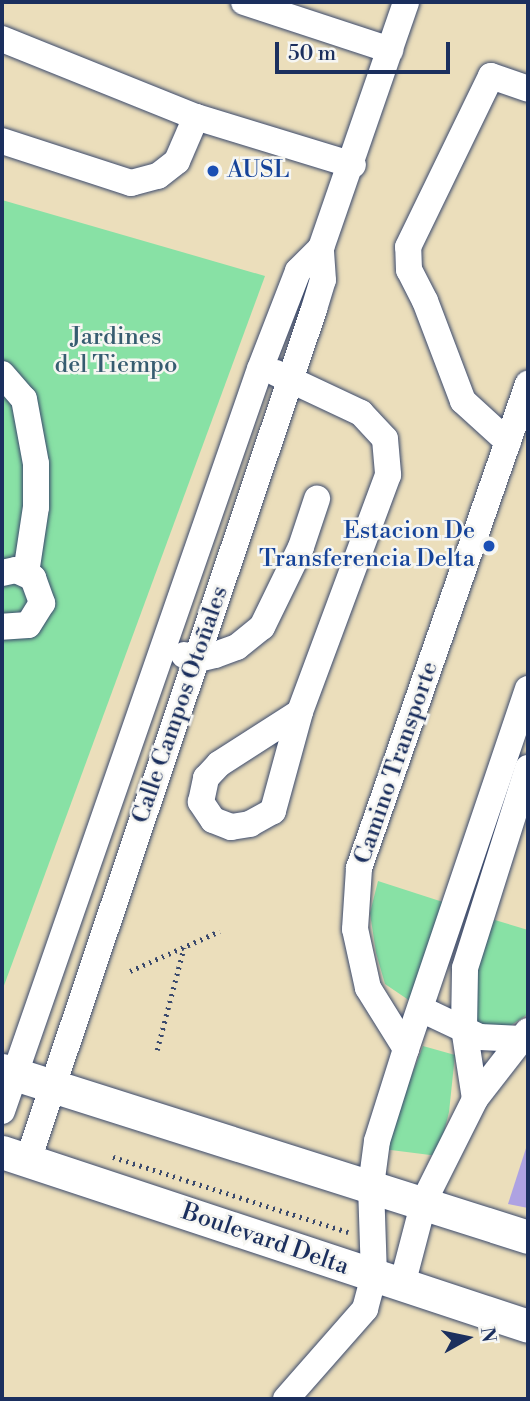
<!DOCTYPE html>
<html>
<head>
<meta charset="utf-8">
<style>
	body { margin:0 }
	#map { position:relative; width:530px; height:1401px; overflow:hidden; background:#ebdebb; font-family:"Libre Bodoni",serif }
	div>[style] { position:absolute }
	.green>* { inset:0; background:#88e1a5 }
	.building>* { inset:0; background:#aea2e2 }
	.path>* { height:4.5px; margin-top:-2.25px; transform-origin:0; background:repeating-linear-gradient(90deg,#3a496c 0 2px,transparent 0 7px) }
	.roads { filter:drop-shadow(0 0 2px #3a496c) drop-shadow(0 0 2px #3a496c) }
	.minor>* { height:26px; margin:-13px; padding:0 13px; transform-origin:13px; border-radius:13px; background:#fff }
	.major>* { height:33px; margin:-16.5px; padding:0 16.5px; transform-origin:16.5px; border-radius:16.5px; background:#fff }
	.dots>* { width:19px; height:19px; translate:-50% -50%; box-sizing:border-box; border:4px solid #f6f6f2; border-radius:50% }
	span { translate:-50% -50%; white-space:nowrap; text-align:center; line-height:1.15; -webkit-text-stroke:5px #f6f6f2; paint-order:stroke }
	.transit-label { font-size:24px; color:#164399 }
	.left { translate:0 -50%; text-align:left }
	.right { translate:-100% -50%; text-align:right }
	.park-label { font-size:24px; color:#365c70 }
	.street-label { font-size:24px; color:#1b2f5e }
	.frame { position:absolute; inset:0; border:4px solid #1b2f5e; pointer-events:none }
	.north { position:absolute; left:432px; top:1303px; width:70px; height:70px; -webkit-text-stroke:5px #f6f6f2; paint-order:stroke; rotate:81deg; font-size:19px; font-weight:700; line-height:28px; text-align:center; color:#1b2f5e }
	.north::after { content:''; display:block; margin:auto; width:24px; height:32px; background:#1b2f5e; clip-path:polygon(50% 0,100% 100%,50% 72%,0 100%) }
	.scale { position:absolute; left:275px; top:42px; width:175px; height:32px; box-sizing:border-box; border:4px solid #1b2f5e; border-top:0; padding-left:9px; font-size:21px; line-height:24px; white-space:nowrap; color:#1b2f5e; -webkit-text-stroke:5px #f6f6f2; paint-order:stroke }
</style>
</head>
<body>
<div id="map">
	<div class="green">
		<i style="clip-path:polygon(2px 200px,265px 276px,2px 991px)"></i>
		<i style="clip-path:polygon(378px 881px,446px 903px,413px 1003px,385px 984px,376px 953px,370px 913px)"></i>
		<i style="clip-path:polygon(488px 918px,528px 930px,528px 1014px,504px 1030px,468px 1027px,471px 969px)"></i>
		<i style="clip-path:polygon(423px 1046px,455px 1055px,449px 1112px,438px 1156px,383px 1149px)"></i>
	</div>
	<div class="building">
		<i style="clip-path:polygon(528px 1142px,528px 1208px,508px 1204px)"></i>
	</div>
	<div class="path">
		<i style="left:130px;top:971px;width:98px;rotate:-24deg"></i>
		<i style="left:157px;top:1050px;width:106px;rotate:-75.3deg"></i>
		<i style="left:113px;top:1157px;width:247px;rotate:17.7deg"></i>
	</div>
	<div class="roads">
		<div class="minor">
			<i style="left:244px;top:2px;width:154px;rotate:18.2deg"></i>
			<i style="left:2px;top:39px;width:209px;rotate:21.9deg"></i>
			<i style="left:196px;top:117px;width:164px;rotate:17deg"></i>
			<i style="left:2px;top:141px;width:136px;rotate:18deg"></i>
			<i style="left:131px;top:183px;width:28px;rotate:-15deg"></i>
			<i style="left:158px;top:176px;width:24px;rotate:-38deg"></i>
			<i style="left:177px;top:161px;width:48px;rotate:-66.6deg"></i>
			<i style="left:276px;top:373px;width:94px;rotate:25.2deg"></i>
			<i style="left:361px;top:413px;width:35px;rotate:47deg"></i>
			<i style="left:385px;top:439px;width:36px;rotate:85deg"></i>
			<i style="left:388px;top:475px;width:253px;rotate:110.4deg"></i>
			<i style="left:300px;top:712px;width:103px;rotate:105.3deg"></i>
			<i style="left:273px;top:811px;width:26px;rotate:151deg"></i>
			<i style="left:250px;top:824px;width:19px;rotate:171deg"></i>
			<i style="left:231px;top:827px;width:19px;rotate:-159deg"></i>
			<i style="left:213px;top:820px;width:22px;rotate:-124deg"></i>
			<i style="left:201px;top:802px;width:25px;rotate:-78deg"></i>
			<i style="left:206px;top:778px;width:19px;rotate:-47deg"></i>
			<i style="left:219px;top:764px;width:96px;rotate:-32.7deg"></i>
			<i style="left:2px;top:374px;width:33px;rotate:49deg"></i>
			<i style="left:24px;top:399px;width:66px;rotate:79.5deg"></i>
			<i style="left:36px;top:464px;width:43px;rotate:90deg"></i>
			<i style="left:36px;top:507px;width:67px;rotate:98.6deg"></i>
			<i style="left:508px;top:442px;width:61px;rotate:-137.7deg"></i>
			<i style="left:463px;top:401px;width:107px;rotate:-110.8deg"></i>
			<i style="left:425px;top:301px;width:35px;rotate:-117deg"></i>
			<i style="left:409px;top:270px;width:23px;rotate:-92deg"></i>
			<i style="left:408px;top:247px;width:190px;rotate:-64.1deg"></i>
			<i style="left:491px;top:76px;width:39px;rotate:19deg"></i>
			<i style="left:2px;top:573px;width:14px;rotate:-12deg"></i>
			<i style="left:16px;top:570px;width:19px;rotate:25deg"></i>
			<i style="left:33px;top:578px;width:27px;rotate:70deg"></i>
			<i style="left:42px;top:603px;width:26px;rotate:122deg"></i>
			<i style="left:28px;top:625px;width:26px;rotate:176deg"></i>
			<i style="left:184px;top:655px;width:15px;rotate:16deg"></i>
			<i style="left:198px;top:659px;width:17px;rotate:-13deg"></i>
			<i style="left:215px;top:655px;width:23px;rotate:-20deg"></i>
			<i style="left:237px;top:647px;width:32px;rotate:-39deg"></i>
			<i style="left:262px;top:627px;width:89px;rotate:-64deg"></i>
			<i style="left:301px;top:547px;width:51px;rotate:-71.6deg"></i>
			<i style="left:421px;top:1009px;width:65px;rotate:25.4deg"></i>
			<i style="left:480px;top:1037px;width:42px;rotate:2.7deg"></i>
			<i style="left:406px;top:1049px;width:380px;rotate:-71.3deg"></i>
			<i style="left:475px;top:1099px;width:72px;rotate:-98.8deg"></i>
			<i style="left:464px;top:1028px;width:60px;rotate:-89deg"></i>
			<i style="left:465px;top:968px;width:210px;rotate:-72.5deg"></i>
			<i style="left:2px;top:1111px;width:786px;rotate:-70.83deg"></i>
			<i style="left:260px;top:369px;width:105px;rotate:-68.8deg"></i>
			<i style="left:298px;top:271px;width:33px;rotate:-45deg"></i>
			<i style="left:321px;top:248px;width:260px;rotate:-70.9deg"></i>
			<i style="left:28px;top:1160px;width:898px;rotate:-71.42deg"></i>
			<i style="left:314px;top:309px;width:30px;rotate:-73deg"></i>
			<i style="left:323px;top:280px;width:32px;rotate:-94deg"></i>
			<i style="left:402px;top:1285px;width:87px;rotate:-75.3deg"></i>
			<i style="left:424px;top:1201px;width:114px;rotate:-63.4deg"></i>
			<i style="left:475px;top:1099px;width:86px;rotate:-52.1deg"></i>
			<i style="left:286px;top:1399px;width:120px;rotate:-48.7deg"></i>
			<i style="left:365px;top:1309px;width:34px;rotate:-75deg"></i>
			<i style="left:374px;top:1276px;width:90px;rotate:-91.9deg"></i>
			<i style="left:371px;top:1186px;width:45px;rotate:-82.4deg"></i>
			<i style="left:377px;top:1141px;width:96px;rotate:-72.5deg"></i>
			<i style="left:406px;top:1049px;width:72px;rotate:-121.9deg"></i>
			<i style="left:368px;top:988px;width:60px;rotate:-102.4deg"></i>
			<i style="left:355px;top:929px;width:61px;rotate:-86.2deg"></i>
			<i style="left:359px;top:868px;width:513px;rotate:-70.75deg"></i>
		</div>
		<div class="major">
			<i style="left:2px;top:1070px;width:552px;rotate:17.61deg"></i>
			<i style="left:2px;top:1152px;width:554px;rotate:18.3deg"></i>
		</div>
	</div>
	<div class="dots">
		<i style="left:213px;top:171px;background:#1a4fb4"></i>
		<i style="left:489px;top:546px;background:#1a4fb4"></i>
	</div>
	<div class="transit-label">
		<span class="left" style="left:227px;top:171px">AUSL</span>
		<span class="right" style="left:475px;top:546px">Estacion De<br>Transferencia Delta</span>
	</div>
	<div class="park-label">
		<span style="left:116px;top:352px">Jardines<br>del Tiempo</span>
	</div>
	<div class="street-label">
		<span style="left:181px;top:705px;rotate:-71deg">Calle Campos Otoñales</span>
		<span style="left:397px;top:763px;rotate:-71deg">Camino Transporte</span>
		<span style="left:265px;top:1240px;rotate:19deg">Boulevard Delta</span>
	</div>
	<div class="frame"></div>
	<div class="north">N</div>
	<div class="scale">50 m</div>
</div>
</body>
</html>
